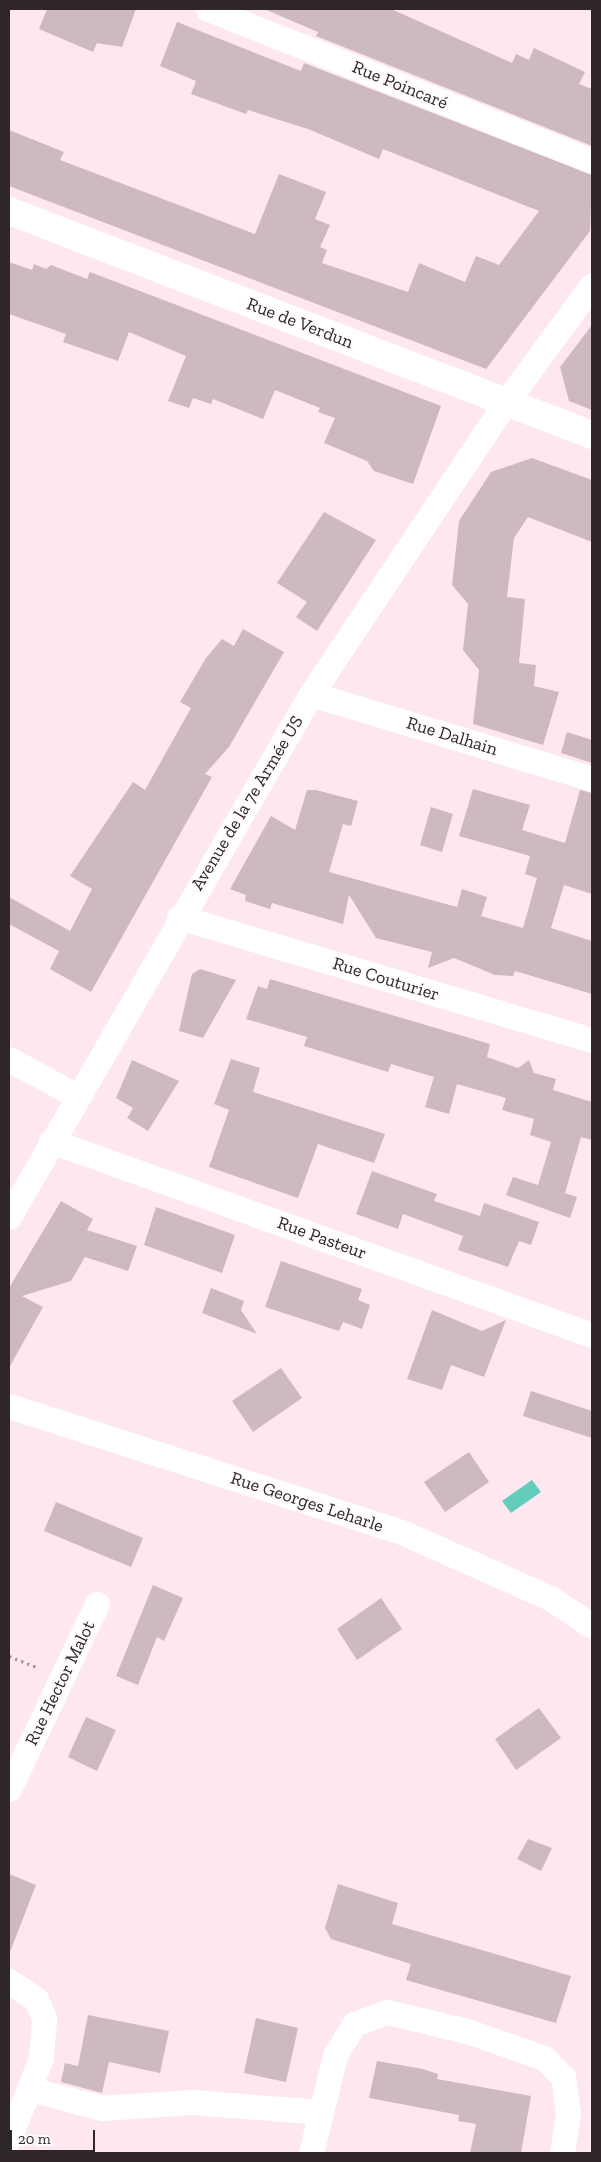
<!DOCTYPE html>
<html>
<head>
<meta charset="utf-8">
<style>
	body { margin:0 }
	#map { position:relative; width:601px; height:2162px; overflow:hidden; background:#fee7ef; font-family:"Zilla Slab",serif }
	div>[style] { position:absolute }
	.water>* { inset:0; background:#63cdbd }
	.building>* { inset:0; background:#ceb9c0 }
	.path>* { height:3px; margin-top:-1.5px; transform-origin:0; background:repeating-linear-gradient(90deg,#a5949a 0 2.5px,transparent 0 6.5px) }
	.street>* { height:25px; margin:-12.5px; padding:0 12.5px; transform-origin:12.5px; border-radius:12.5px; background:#fff }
	.secondary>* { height:28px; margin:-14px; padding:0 14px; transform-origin:14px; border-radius:14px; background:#fff }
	span { translate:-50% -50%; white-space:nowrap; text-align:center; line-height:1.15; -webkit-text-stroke:5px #fffafc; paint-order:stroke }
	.street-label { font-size:18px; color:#2e2628 }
	.frame { position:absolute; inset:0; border:10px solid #2e2628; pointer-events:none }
	.scale { position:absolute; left:10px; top:2130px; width:85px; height:22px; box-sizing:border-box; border:2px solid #2e2628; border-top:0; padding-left:6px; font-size:15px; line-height:18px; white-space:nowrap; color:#2e2628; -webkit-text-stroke:4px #fffafc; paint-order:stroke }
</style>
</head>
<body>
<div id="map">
	<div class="water">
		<i style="clip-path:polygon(532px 1480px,541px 1492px,511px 1513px,502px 1501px)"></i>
	</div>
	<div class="building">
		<i style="clip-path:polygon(47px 9px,136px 9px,122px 47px,97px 43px,93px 52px,39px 29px)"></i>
		<i style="clip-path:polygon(264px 9px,391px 9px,512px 63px,516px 54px,529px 60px,534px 48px,585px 72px,579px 84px,592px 89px,592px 146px,316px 36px,318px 32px)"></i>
		<i style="clip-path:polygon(177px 22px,301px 71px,304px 63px,592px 175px,590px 231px,486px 369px,9px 186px,9px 130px,64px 152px,60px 160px,255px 234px,279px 174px,326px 192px,315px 219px,330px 225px,320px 247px,327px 250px,322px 263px,408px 292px,419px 263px,465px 282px,476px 256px,499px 265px,539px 211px,383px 149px,379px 159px,308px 129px,248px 110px,246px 114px,191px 94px,196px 81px,160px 66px)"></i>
		<i style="clip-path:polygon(9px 262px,32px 270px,34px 264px,46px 269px,51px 265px,87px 279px,90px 272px,441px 406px,413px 484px,374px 471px,367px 461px,324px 443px,335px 418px,318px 412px,320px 408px,275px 390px,263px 419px,213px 399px,211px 404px,193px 398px,189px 408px,168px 401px,186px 356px,129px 332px,118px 361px,63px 342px,66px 334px,9px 314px)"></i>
		<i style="clip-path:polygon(592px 325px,592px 410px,569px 401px,560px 367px)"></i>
		<i style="clip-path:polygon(532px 458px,592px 480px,592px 542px,528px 517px,514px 538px,507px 597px,525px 599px,519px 663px,536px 665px,534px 686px,559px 692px,543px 745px,473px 724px,479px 670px,463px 650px,468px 604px,452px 585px,459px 521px,491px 472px)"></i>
		<i style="clip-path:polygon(324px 512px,376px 540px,317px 631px,296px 617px,307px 602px,277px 583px)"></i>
		<i style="clip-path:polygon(243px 629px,284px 652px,229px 747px,205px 774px,212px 777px,91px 992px,50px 969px,59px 951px,9px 924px,9px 897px,70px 931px,92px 889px,70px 876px,133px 782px,145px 790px,191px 708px,180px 702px,206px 658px,222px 639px,234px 646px)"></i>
		<i style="clip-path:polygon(567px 732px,592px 740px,592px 763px,561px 753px)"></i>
		<i style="clip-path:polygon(473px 789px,530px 805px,522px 830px,565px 843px,580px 790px,592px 793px,592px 894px,564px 885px,551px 928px,592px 941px,592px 994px,515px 971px,513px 976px,495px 975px,454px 958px,428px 968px,432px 952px,376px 938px,349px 895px,343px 924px,272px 903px,270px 909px,245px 901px,246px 895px,230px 889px,271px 816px,295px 830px,307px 790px,316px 790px,358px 801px,351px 826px,343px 824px,329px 872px,457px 907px,462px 889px,487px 897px,481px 916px,523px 928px,537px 878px,525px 874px,530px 856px,459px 836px)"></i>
		<i style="clip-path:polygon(431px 807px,453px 814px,442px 852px,420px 845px)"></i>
		<i style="clip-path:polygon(200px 969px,236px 980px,203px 1038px,179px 1031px,192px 974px)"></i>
		<i style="clip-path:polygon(270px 979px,490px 1044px,487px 1057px,518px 1068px,529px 1060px,534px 1073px,556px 1079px,553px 1090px,592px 1102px,592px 1140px,581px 1137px,565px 1193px,577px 1197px,570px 1218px,506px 1195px,513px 1177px,538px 1185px,551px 1142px,530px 1135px,534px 1119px,502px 1110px,506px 1098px,457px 1084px,449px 1114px,425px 1107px,434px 1077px,391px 1064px,388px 1072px,304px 1046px,307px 1037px,246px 1019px,258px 986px,267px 989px)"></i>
		<i style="clip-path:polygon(231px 1059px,260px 1068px,253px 1092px,385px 1134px,374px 1163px,318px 1144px,298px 1198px,209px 1167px,229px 1110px,214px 1104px)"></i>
		<i style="clip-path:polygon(132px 1060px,179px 1081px,148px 1131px,127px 1118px,133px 1108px,116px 1098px)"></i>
		<i style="clip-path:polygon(372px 1171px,437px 1194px,434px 1201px,480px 1216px,484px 1203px,539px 1222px,531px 1245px,519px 1241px,508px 1267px,458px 1250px,463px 1236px,403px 1214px,398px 1229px,356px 1214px)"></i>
		<i style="clip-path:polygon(61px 1201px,93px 1219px,87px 1230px,137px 1246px,128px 1271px,85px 1257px,71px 1281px,22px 1296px,43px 1307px,9px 1368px,9px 1288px)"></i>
		<i style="clip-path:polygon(156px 1207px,235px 1235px,222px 1273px,144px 1245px)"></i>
		<i style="clip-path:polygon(281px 1261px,362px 1289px,358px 1300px,370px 1305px,362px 1329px,343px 1322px,339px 1331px,265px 1307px)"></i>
		<i style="clip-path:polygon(211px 1288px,244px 1301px,241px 1310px,257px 1334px,202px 1313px)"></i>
		<i style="clip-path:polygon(432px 1310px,482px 1331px,506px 1320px,484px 1377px,451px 1365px,442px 1390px,407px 1379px)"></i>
		<i style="clip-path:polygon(281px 1368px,302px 1398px,253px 1432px,232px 1401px)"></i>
		<i style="clip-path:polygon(531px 1391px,592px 1411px,592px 1438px,523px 1416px)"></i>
		<i style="clip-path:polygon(469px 1452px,489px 1482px,445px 1512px,424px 1482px)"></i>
		<i style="clip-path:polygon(56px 1502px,143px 1538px,131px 1567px,44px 1531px)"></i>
		<i style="clip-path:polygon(153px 1585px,183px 1598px,164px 1641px,157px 1637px,138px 1685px,116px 1676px)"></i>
		<i style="clip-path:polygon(381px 1598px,402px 1629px,357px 1660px,337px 1629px)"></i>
		<i style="clip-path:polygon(539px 1708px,561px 1738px,516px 1770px,495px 1739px)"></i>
		<i style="clip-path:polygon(86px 1717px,116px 1730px,97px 1771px,68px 1757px)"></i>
		<i style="clip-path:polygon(528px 1839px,552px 1848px,541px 1871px,517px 1859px)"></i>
		<i style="clip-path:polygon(9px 1874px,36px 1885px,10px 1952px,9px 1952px)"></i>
		<i style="clip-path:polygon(338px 1884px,398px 1903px,392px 1924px,571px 1976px,556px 2023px,406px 1980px,411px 1964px,331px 1939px,325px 1928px)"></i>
		<i style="clip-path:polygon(88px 2015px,169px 2031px,160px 2073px,109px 2062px,102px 2093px,61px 2082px,65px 2063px,78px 2066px)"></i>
		<i style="clip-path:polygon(256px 2018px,298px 2028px,286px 2082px,244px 2073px)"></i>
		<i style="clip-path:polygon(377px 2061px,423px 2069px,438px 2074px,437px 2079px,531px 2096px,521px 2153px,470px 2153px,476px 2124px,458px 2121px,459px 2115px,369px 2098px)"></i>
	</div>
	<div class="path">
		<i style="left:9px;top:1656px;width:31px;rotate:22deg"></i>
	</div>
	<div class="street">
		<i style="left:208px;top:9px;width:413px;rotate:21.6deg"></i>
		<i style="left:311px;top:694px;width:294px;rotate:16.8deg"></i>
		<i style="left:179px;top:917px;width:431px;rotate:16.6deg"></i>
		<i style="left:9px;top:1059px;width:77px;rotate:28.6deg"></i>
		<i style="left:51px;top:1141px;width:575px;rotate:19.73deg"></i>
		<i style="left:9px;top:1217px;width:604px;rotate:-60deg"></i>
		<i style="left:311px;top:694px;width:351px;rotate:-56.3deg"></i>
		<i style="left:506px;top:402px;width:145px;rotate:-53.7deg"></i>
		<i style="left:9px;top:1406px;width:415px;rotate:17.8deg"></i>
		<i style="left:404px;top:1533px;width:160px;rotate:24deg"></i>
		<i style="left:550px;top:1598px;width:50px;rotate:33.7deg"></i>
		<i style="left:9px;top:1789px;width:205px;rotate:-64.6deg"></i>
		<i style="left:9px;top:1981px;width:32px;rotate:34deg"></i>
		<i style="left:36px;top:1999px;width:21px;rotate:67deg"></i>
		<i style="left:44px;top:2018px;width:40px;rotate:94.3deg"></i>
		<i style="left:41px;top:2058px;width:87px;rotate:111.6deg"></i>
		<i style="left:29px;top:2089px;width:75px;rotate:14.6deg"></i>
		<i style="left:102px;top:2108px;width:91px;rotate:-3.8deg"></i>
		<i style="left:193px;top:2102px;width:128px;rotate:4.5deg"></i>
		<i style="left:311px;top:2153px;width:101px;rotate:-76.2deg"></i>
		<i style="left:335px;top:2055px;width:36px;rotate:-58deg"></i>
		<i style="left:354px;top:2024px;width:35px;rotate:-20deg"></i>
		<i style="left:387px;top:2012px;width:82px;rotate:13.4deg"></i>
		<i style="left:467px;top:2031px;width:82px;rotate:19.3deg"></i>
		<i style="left:544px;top:2058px;width:27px;rotate:45deg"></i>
		<i style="left:563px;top:2077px;width:36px;rotate:82deg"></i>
		<i style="left:568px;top:2113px;width:40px;rotate:98.5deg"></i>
	</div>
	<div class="secondary">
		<i style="left:9px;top:211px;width:625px;rotate:21.02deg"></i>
	</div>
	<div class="street-label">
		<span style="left:400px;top:85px;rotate:22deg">Rue Poincaré</span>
		<span style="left:300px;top:323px;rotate:21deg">Rue de Verdun</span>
		<span style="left:452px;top:736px;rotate:17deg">Rue Dalhain</span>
		<span style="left:247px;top:803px;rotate:-59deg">Avenue de la 7e Armée US</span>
		<span style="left:386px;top:979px;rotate:17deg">Rue Couturier</span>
		<span style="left:322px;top:1238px;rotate:20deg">Rue Pasteur</span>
		<span style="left:307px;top:1502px;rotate:18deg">Rue Georges Leharle</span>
		<span style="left:60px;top:1683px;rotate:-64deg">Rue Hector Malot</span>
	</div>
	<div class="frame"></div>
	<div class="scale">20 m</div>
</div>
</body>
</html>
